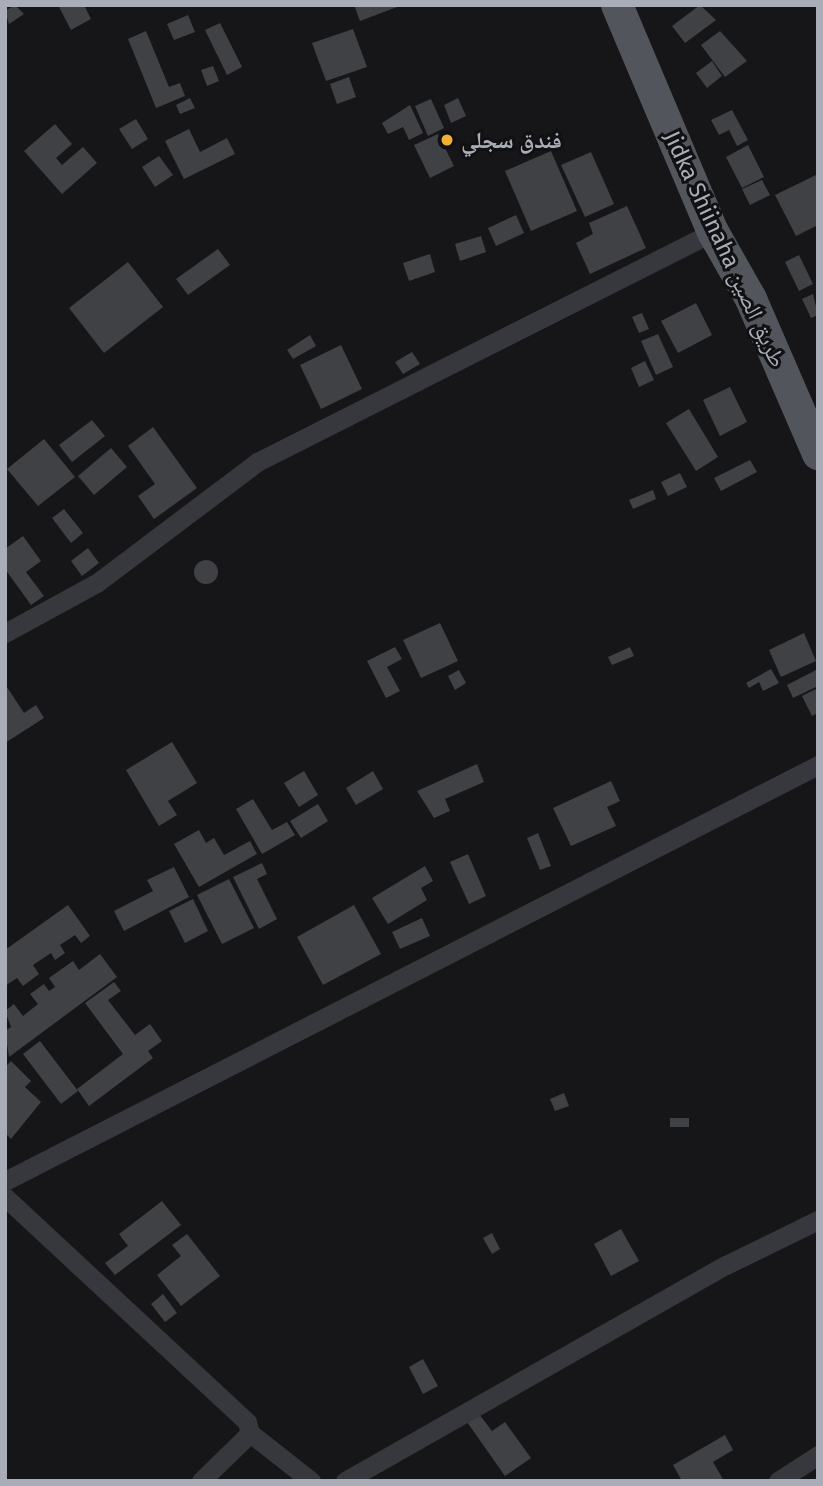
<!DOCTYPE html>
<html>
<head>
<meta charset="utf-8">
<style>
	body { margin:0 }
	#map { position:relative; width:823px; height:1486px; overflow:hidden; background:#161618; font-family:"Fira Sans","Noto Naskh Arabic",sans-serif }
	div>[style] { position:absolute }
	.building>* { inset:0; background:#404145 }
	.round { border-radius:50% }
	.street>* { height:19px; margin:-9.5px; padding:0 9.5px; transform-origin:9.5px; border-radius:9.5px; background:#37383d }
	.primary>* { height:32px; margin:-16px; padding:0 16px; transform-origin:16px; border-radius:16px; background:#53555c }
	.dots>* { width:19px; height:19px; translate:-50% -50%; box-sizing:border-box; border:4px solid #111113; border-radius:50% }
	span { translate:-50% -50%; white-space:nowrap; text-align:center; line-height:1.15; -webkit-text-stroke:6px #111113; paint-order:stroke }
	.poi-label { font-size:23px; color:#a8adb8; font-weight:700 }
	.left { translate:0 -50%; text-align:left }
	.street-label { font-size:23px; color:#a8adb8 }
	.frame { position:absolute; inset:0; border:7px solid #a8adb8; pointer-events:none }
</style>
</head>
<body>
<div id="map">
	<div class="building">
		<i style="clip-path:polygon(15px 5px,24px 14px,9px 24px,5px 11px)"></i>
		<i style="clip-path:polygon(58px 5px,84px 5px,91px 19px,71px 30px)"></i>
		<i style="clip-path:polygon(354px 5px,397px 5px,397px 7px,360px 21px)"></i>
		<i style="clip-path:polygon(700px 5px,716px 20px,685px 43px,672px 26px)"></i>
		<i style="clip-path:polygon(188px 15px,195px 32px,174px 40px,167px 24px)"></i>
		<i style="clip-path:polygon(220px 23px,242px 67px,227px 75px,205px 30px)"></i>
		<i style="clip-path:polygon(353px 29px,367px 67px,326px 81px,312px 43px)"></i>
		<i style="clip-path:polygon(146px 31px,169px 87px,180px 83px,185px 96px,156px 108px,128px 39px)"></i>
		<i style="clip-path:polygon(720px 31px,747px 61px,725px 77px,701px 45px)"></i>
		<i style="clip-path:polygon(712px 61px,722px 76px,707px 88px,696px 73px)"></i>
		<i style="clip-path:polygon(213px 66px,219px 81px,207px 86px,201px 70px)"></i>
		<i style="clip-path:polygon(349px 77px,356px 97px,337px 104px,330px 84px)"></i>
		<i style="clip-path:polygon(190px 98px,195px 108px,180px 114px,176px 105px)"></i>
		<i style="clip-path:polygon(458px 98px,466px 116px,451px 123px,444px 105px)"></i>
		<i style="clip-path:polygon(431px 99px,444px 128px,428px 136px,415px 106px)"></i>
		<i style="clip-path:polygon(410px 105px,423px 133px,409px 140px,403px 127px,388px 134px,382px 123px)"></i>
		<i style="clip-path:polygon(732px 110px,748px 140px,737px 146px,729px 130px,719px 135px,711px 120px)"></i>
		<i style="clip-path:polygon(136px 119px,148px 139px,132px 149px,119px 129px)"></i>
		<i style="clip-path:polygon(55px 124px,72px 144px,56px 158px,62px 165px,83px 147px,97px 163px,62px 194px,24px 151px)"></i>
		<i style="clip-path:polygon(189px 129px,200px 152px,227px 138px,235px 154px,184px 179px,165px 141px)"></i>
		<i style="clip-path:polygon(438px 134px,454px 166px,430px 178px,414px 145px)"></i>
		<i style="clip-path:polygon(748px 145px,764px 177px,742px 188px,726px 157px)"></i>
		<i style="clip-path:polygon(551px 151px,577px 211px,531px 231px,505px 171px)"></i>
		<i style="clip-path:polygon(591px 152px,614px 204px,585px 217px,561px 165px)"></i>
		<i style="clip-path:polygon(159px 156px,173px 175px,155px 187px,142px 167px)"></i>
		<i style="clip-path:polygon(818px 174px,818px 225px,796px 236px,775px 195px)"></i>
		<i style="clip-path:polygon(762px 180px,770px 195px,750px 205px,742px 189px)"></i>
		<i style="clip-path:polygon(627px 206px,646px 248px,590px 274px,576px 243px,593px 234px,589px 223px)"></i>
		<i style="clip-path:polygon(516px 215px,524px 233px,496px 246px,488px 228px)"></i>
		<i style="clip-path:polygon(481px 236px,486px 252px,460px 261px,455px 244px)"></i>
		<i style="clip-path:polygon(218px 249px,230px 265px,188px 295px,176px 279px)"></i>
		<i style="clip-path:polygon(430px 254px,435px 272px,409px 281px,403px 263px)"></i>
		<i style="clip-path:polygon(799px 255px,813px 284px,799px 291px,785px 262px)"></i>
		<i style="clip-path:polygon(128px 262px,163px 307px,104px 353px,69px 308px)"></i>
		<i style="clip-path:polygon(813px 294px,818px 315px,811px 318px,802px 299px)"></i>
		<i style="clip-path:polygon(696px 303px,712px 335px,678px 353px,661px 321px)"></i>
		<i style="clip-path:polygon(642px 313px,649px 329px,639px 333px,632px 317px)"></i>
		<i style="clip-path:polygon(658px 334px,673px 367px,656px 375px,641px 341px)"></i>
		<i style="clip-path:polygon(310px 335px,316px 346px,293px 359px,287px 350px)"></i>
		<i style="clip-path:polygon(341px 345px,362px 389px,321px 409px,300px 365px)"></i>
		<i style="clip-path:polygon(412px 352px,420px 364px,403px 374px,395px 362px)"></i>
		<i style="clip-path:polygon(645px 361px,654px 380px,639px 387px,631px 368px)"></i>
		<i style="clip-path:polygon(730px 387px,747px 422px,720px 436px,703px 400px)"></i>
		<i style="clip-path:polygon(689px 409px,718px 457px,696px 471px,666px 423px)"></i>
		<i style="clip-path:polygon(92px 420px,105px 436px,72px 462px,59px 445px)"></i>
		<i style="clip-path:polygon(153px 427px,197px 488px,154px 519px,138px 496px,155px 484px,128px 446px)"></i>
		<i style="clip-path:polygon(44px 439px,75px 477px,38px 506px,7px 469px)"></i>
		<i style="clip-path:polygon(111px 448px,127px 467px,94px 495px,78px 476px)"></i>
		<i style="clip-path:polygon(750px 460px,757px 472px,721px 491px,714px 478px)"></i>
		<i style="clip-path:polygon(680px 473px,687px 487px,668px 496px,661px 482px)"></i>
		<i style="clip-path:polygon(653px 490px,656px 499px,633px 509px,629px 500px)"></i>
		<i style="clip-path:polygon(64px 509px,83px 533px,71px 543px,52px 518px)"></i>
		<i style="clip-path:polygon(23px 536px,41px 561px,26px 572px,44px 596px,31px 605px,5px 569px,5px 549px)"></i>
		<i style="clip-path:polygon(88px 548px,99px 563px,82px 576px,71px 561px)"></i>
		<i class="round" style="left:194px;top:560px;width:24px;height:24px"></i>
		<i style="clip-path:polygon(440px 623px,458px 661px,421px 678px,403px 640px)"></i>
		<i style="clip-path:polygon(804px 633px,816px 661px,781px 677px,769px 650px)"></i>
		<i style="clip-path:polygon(395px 647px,402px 659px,387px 667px,400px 691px,386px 698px,367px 661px)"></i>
		<i style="clip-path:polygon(630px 647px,634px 656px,612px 665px,608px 657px)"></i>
		<i style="clip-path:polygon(771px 669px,779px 683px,763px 691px,759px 682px,749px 688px,746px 683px)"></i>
		<i style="clip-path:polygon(818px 669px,818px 686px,793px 698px,787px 685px)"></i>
		<i style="clip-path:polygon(459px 670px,466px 683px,455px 690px,448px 676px)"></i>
		<i style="clip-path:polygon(5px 684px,24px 713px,36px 705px,44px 718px,5px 743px)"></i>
		<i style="clip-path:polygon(818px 688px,818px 713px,812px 716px,802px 696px)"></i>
		<i style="clip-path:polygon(172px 742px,197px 783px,168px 801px,177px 815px,159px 826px,126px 770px)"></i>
		<i style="clip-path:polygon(477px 764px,484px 782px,445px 799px,450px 811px,434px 818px,417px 791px)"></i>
		<i style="clip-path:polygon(304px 771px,318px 795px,299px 807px,284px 783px)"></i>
		<i style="clip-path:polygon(373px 771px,383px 789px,356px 805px,346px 788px)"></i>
		<i style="clip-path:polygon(611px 781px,620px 801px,607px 807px,616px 826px,571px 846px,553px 808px)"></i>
		<i style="clip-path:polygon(253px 799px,272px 830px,287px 822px,295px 835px,262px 854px,236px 809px)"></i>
		<i style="clip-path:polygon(318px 804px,328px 821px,301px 838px,290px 821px)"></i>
		<i style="clip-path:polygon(199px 830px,206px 843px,214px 838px,224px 855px,250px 841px,257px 854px,199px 887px,174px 844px)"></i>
		<i style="clip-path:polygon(538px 833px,551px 866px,540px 870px,527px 838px)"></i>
		<i style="clip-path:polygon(468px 854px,486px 896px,469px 904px,450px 862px)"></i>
		<i style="clip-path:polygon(262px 863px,267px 874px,257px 879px,277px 919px,259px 929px,233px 877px)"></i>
		<i style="clip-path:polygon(425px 866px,433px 881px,421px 888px,427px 900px,388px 924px,372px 898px)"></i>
		<i style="clip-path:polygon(174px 867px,189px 897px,124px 931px,114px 911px,153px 891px,147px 880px)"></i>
		<i style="clip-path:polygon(229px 879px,254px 928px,222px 944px,197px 895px)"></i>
		<i style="clip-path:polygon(193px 899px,208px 931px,185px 943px,169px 911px)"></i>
		<i style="clip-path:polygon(68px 905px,90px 936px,81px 943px,75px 935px,60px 945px,65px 953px,55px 960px,51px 953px,33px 965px,39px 974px,23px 986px,17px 978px,5px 986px,5px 950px)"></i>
		<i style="clip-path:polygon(354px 905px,381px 954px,323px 985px,297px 937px)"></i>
		<i style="clip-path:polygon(422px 918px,430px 936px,400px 949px,392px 932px)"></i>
		<i style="clip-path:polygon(100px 954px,117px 977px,9px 1057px,5px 1031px,11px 1027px,5px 1011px,14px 1004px,23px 1016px,38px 1004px,30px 994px,44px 984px,49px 991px,55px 987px,49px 978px,73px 961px,79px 970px)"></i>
		<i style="clip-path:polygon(114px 982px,121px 991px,108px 1000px,135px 1035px,150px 1024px,162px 1041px,148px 1051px,153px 1058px,89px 1106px,77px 1089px,123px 1054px,85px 1003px)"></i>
		<i style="clip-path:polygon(40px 1041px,78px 1091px,61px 1104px,23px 1054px)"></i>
		<i style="clip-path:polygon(11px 1061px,31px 1081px,25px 1087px,41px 1102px,11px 1139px,5px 1133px,5px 1067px)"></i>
		<i style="clip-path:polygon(564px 1093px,569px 1106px,555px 1111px,550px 1099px)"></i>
		<i style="clip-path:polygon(670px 1118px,689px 1118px,689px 1127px,670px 1127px)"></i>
		<i style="clip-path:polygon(162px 1201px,181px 1225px,115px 1275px,105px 1263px,128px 1246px,119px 1234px)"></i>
		<i style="clip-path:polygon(621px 1229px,639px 1261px,611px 1276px,594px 1244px)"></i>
		<i style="clip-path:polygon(492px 1233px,500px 1249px,492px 1254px,483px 1238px)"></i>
		<i style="clip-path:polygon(187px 1234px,220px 1276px,181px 1306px,157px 1275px,181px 1256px,172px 1245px)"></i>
		<i style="clip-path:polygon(163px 1294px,177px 1313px,165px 1322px,151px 1304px)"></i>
		<i style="clip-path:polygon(423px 1359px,438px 1386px,423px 1394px,409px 1367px)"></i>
		<i style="clip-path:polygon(479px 1414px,492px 1431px,505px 1422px,531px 1458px,505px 1476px,467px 1422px)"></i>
		<i style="clip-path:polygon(725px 1435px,733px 1450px,713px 1462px,724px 1481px,682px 1481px,673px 1465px)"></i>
	</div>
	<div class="street">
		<i style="left:5px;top:633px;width:106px;rotate:-28.7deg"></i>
		<i style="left:98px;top:582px;width:199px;rotate:-37deg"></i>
		<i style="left:257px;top:462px;width:511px;rotate:-26.77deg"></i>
		<i style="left:5px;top:1181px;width:913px;rotate:-27.1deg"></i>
		<i style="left:5px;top:1197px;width:330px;rotate:42.9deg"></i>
		<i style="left:247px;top:1422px;width:11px;rotate:75deg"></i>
		<i style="left:250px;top:1433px;width:69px;rotate:135.6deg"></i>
		<i style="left:250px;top:1433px;width:78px;rotate:38.2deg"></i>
		<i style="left:345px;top:1481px;width:438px;rotate:-29.6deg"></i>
		<i style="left:726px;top:1265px;width:102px;rotate:-26.1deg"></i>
		<i style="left:778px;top:1481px;width:48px;rotate:-33deg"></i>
	</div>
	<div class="primary">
		<i style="left:617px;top:5px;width:246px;rotate:67.1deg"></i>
		<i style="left:713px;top:232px;width:77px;rotate:60.4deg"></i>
		<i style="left:751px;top:299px;width:169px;rotate:66.6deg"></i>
	</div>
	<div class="dots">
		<i style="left:447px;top:140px;background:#f2b134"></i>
	</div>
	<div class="poi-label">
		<span class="left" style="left:461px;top:140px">فندق سجلي</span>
	</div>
	<div class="street-label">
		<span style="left:725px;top:249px;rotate:65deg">Jidka Shiinaha طريق الصين</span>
	</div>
	<div class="frame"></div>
</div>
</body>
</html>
